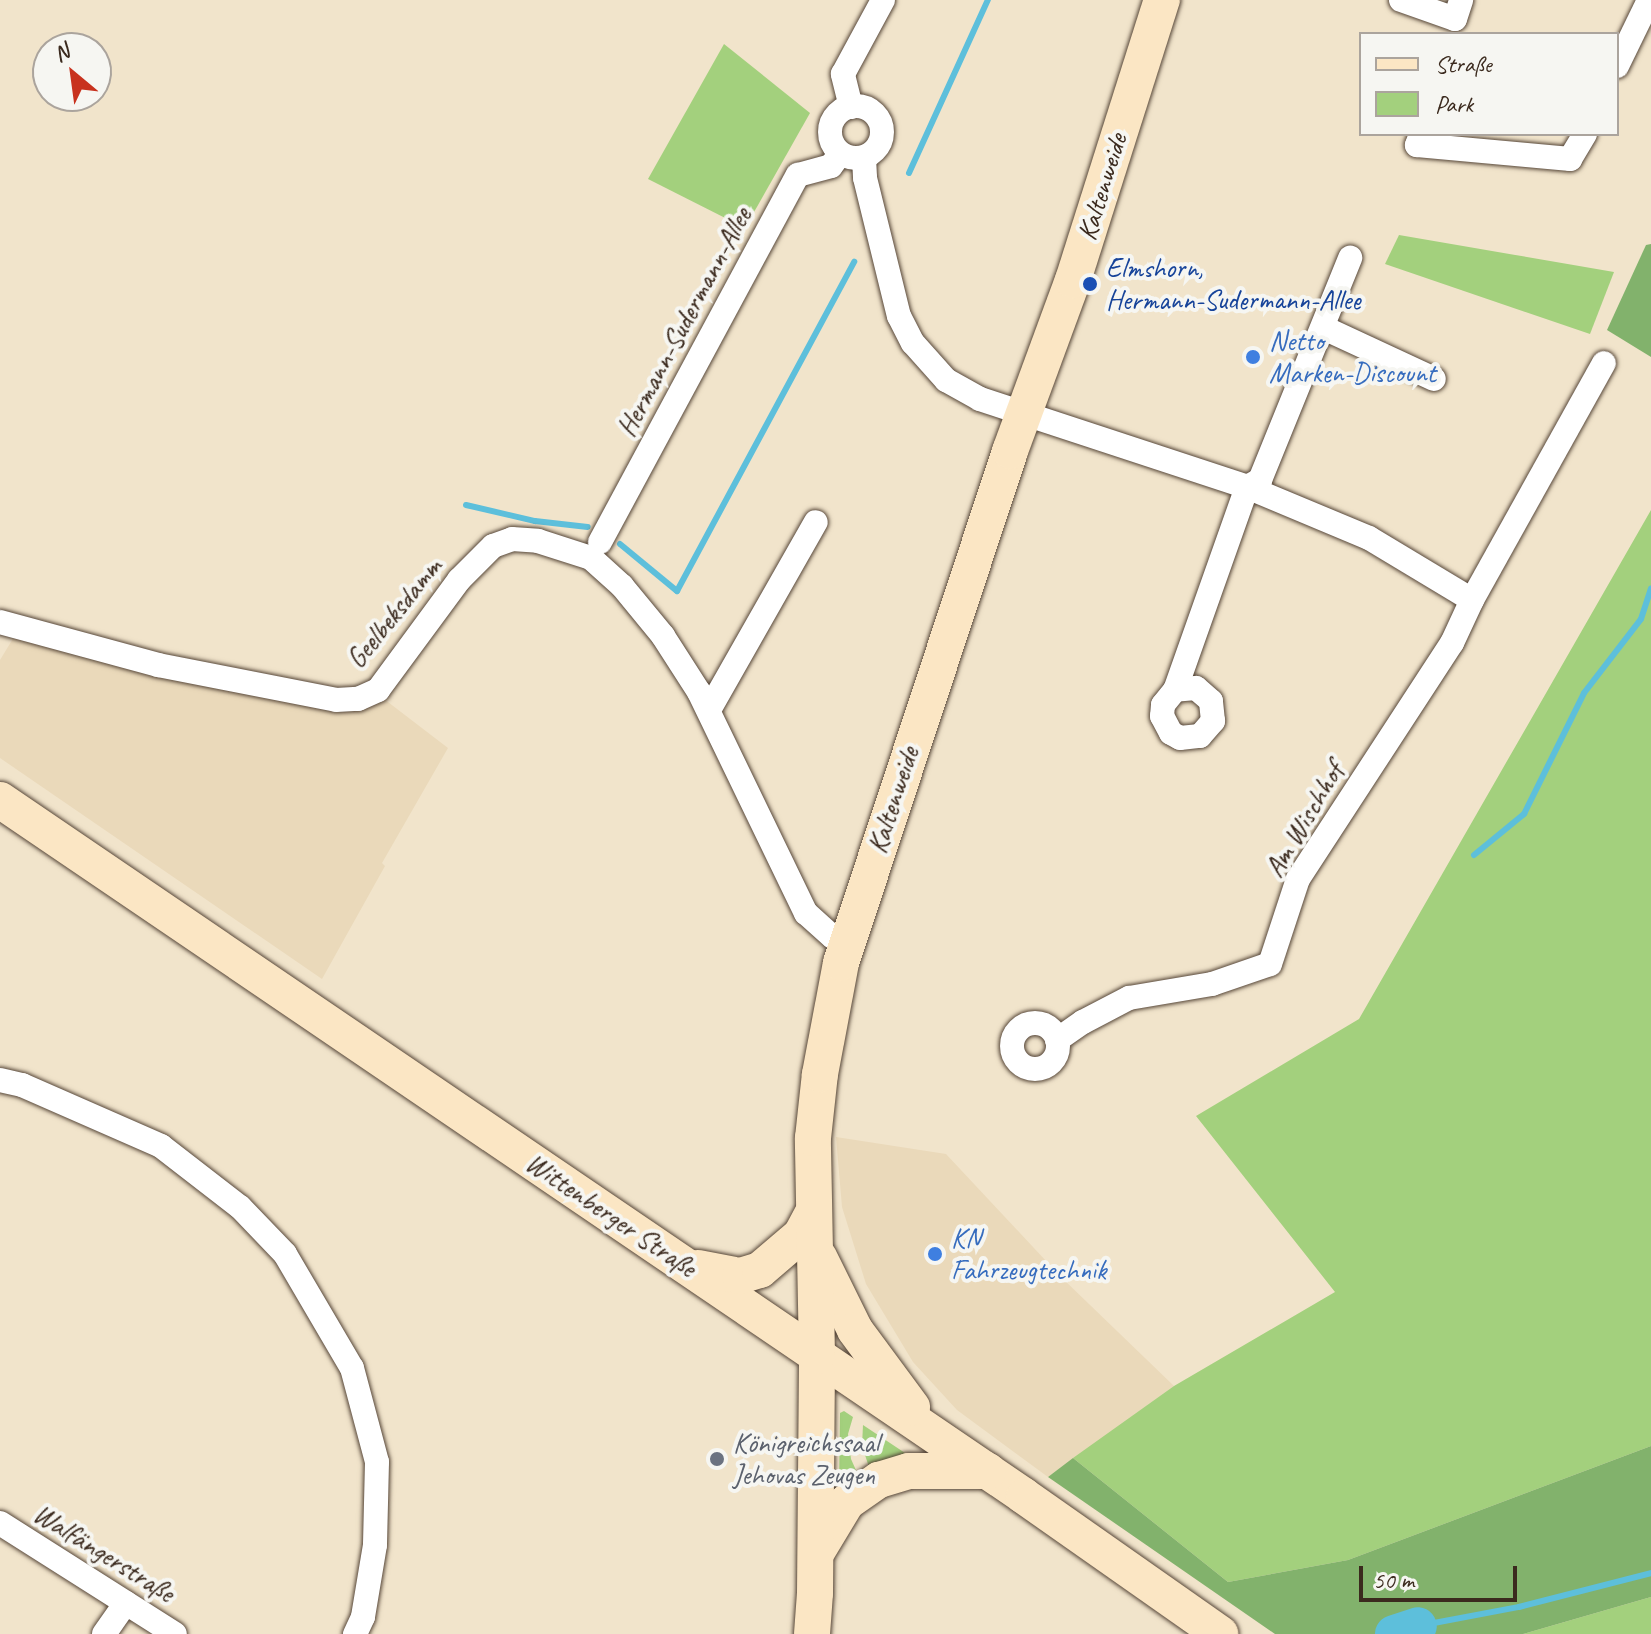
<!DOCTYPE html>
<html>
<head>
<meta charset="utf-8">
<style>
	body { margin:0 }
	#map { position:relative; width:1651px; height:1634px; overflow:hidden; background:#f1e4cb; font-family:Caveat,sans-serif }
	div>[style] { position:absolute }
	.built>* { inset:0; background:#ead9ba }
	.green>* { inset:0; background:#a3d07d }
	.forest>* { inset:0; background:#82b26c }
	.stream>* { height:6px; margin:-3px; padding:0 3px; transform-origin:3px; border-radius:3px; background:#5dbfdb }
	.river>* { height:38px; margin:-19px; padding:0 19px; transform-origin:19px; border-radius:19px; background:#5dbfdb }
	.roads { filter:drop-shadow(0 0 2px #564638) drop-shadow(0 0 2px #564638) }
	.street>* { height:24px; margin:-12px; padding:0 12px; transform-origin:12px; border-radius:12px; background:#fff }
	.street>.ring { margin:-12px; padding:0; box-sizing:content-box; background:none; border:24px solid #fff; border-radius:50% }
	.secondary>* { height:36px; margin:-18px; padding:0 18px; transform-origin:18px; border-radius:18px; background:#fbe6c4 }
	.dots>* { width:22px; height:22px; translate:-50% -50%; box-sizing:border-box; border:4px solid #f6f6f2; border-radius:50% }
	span { translate:-50% -50%; white-space:nowrap; text-align:center; line-height:1.15; -webkit-text-stroke:8px #f6f6f2; paint-order:stroke }
	.street-label { font-size:28px; color:#3b2a1e }
	.transit-label { font-size:28px; color:#164399 }
	.left { translate:0 -50%; text-align:left }
	.shop-label { font-size:28px; color:#366cbe }
	.worship-label { font-size:28px; color:#5b616d }
	.legend { position:absolute; left:1359px; top:32px; width:260px; height:104px; box-sizing:border-box; background:#f6f6f2; border:2px solid #aba49d; margin:0; padding:10px 14px; list-style:none; font-size:24px; color:#3b2a1e }
	.legend li { display:flex; align-items:center; gap:16px; height:40px }
	.legend b { width:40px; border:2px solid #aba49d }
	.north { position:absolute; left:32px; top:32px; width:80px; height:80px; box-sizing:border-box; background:#f6f6f2; border:2px solid #aba49d; border-radius:50%; rotate:331deg; font-size:22px; font-weight:700; line-height:32px; text-align:center; color:#3b2a1e }
	.north::after { content:''; display:block; margin:auto; width:28px; height:36px; background:#c8321e; clip-path:polygon(50% 0,100% 100%,50% 72%,0 100%) }
	.scale { position:absolute; left:1359px; top:1566px; width:158px; height:36px; box-sizing:border-box; border:4px solid #3b2a1e; border-top:0; padding-left:10px; font-size:24px; line-height:28px; white-space:nowrap; color:#3b2a1e; -webkit-text-stroke:6px #f6f6f2; paint-order:stroke }
</style>
</head>
<body>
<div id="map">
	<div class="built">
		<i style="clip-path:polygon(14px 637px,336px 713px,361px 710px,384px 699px,448px 748px,382px 863px,385px 866px,322px 979px,0 758px,0 660px)"></i>
		<i style="clip-path:polygon(836px 1137px,946px 1154px,1061px 1277px,1174px 1386px,1048px 1477px,957px 1410px,913px 1362px,866px 1284px,842px 1207px)"></i>
	</div>
	<div class="green">
		<i style="clip-path:polygon(724px 44px,810px 113px,745px 228px,648px 179px)"></i>
		<i style="clip-path:polygon(1399px 235px,1614px 272px,1590px 334px,1385px 264px)"></i>
		<i style="clip-path:polygon(1651px 510px,1651px 1446px,1348px 1560px,1228px 1582px,1073px 1458px,1174px 1386px,1335px 1292px,1196px 1116px,1359px 1019px)"></i>
		<i style="clip-path:polygon(844px 1411px,853px 1417px,848px 1434px,851px 1459px,859px 1477px,839px 1489px,840px 1413px)"></i>
		<i style="clip-path:polygon(863px 1425px,911px 1457px,870px 1470px,862px 1446px)"></i>
		<i style="clip-path:polygon(1651px 1597px,1651px 1634px,1523px 1634px)"></i>
	</div>
	<div class="forest">
		<i style="clip-path:polygon(1651px 244px,1651px 357px,1607px 330px,1646px 245px)"></i>
		<i style="clip-path:polygon(1651px 1446px,1651px 1597px,1523px 1634px,1275px 1634px,1048px 1477px,1073px 1458px,1228px 1582px,1348px 1560px)"></i>
	</div>
	<div class="stream">
		<i style="left:909px;top:173px;width:190px;rotate:-65.5deg"></i>
		<i style="left:466px;top:505px;width:71px;rotate:13.1deg"></i>
		<i style="left:535px;top:521px;width:53px;rotate:6.5deg"></i>
		<i style="left:620px;top:544px;width:74px;rotate:39.5deg"></i>
		<i style="left:677px;top:591px;width:374px;rotate:-61.7deg"></i>
		<i style="left:1474px;top:855px;width:65px;rotate:-39.4deg"></i>
		<i style="left:1524px;top:814px;width:135px;rotate:-63.6deg"></i>
		<i style="left:1584px;top:693px;width:93px;rotate:-52.4deg"></i>
		<i style="left:1641px;top:619px;width:32px;rotate:-72deg"></i>
		<i style="left:1418px;top:1626px;width:103px;rotate:-10.7deg"></i>
		<i style="left:1519px;top:1607px;width:136px;rotate:-14.4deg"></i>
	</div>
	<div class="river">
		<i style="left:1394px;top:1634px;width:25px;rotate:-18deg"></i>
	</div>
	<div class="roads">
		<div class="street">
			<i style="left:1401px;top:0;width:57px;rotate:19.4deg"></i>
			<i style="left:1455px;top:19px;width:20px;rotate:-72deg"></i>
			<i style="left:1617px;top:66px;width:73px;rotate:-64.1deg"></i>
			<i class="ring" style="left:830px;top:106px;width:28px;height:28px"></i>
			<i style="left:851px;top:107px;width:34px;rotate:-104deg"></i>
			<i style="left:843px;top:74px;width:84px;rotate:-61.6deg"></i>
			<i style="left:1421px;top:134px;width:12px;rotate:110deg"></i>
			<i style="left:1417px;top:145px;width:154px;rotate:5.2deg"></i>
			<i style="left:1570px;top:159px;width:29px;rotate:-59deg"></i>
			<i style="left:864px;top:158px;width:20px;rotate:87deg"></i>
			<i style="left:865px;top:178px;width:142px;rotate:76.2deg"></i>
			<i style="left:899px;top:316px;width:30px;rotate:63deg"></i>
			<i style="left:913px;top:343px;width:50px;rotate:48.3deg"></i>
			<i style="left:946px;top:380px;width:39px;rotate:29deg"></i>
			<i style="left:980px;top:399px;width:281px;rotate:18.2deg"></i>
			<i style="left:1247px;top:487px;width:215px;rotate:109.5deg"></i>
			<i style="left:1175px;top:690px;width:19px;rotate:129deg"></i>
			<i style="left:1163px;top:705px;width:11px;rotate:95deg"></i>
			<i style="left:1162px;top:716px;width:19px;rotate:62deg"></i>
			<i style="left:1171px;top:733px;width:10px;rotate:29deg"></i>
			<i style="left:1180px;top:738px;width:20px;rotate:-6deg"></i>
			<i style="left:1200px;top:736px;width:20px;rotate:-49deg"></i>
			<i style="left:1213px;top:721px;width:20px;rotate:-96deg"></i>
			<i style="left:1211px;top:701px;width:20px;rotate:-139deg"></i>
			<i style="left:1196px;top:688px;width:21px;rotate:175deg"></i>
			<i style="left:1324px;top:328px;width:121px;rotate:24.9deg"></i>
			<i style="left:1247px;top:487px;width:15px;rotate:-28deg"></i>
			<i style="left:1260px;top:480px;width:240px;rotate:-67.9deg"></i>
			<i style="left:1247px;top:487px;width:132px;rotate:22.7deg"></i>
			<i style="left:1369px;top:538px;width:120px;rotate:31deg"></i>
			<i style="left:600px;top:542px;width:417px;rotate:-61.7deg"></i>
			<i style="left:798px;top:175px;width:34px;rotate:-15deg"></i>
			<i style="left:831px;top:166px;width:15px;rotate:-53deg"></i>
			<i style="left:0;top:622px;width:164px;rotate:15.2deg"></i>
			<i style="left:158px;top:665px;width:181px;rotate:11.1deg"></i>
			<i style="left:336px;top:700px;width:22px;rotate:-3deg"></i>
			<i style="left:358px;top:699px;width:22px;rotate:-24deg"></i>
			<i style="left:378px;top:690px;width:137px;rotate:-53.6deg"></i>
			<i style="left:459px;top:580px;width:48px;rotate:-45deg"></i>
			<i style="left:493px;top:546px;width:20px;rotate:-20deg"></i>
			<i style="left:512px;top:539px;width:26px;rotate:4deg"></i>
			<i style="left:538px;top:541px;width:56px;rotate:17.8deg"></i>
			<i style="left:591px;top:558px;width:42px;rotate:42.1deg"></i>
			<i style="left:622px;top:586px;width:65px;rotate:50.6deg"></i>
			<i style="left:663px;top:636px;width:67px;rotate:57.3deg"></i>
			<i style="left:699px;top:692px;width:246px;rotate:64.2deg"></i>
			<i style="left:806px;top:913px;width:36px;rotate:42deg"></i>
			<i style="left:833px;top:937px;width:15px;rotate:16deg"></i>
			<i style="left:709px;top:710px;width:216px;rotate:-60.4deg"></i>
			<i class="ring" style="left:1012px;top:1023px;width:22px;height:22px"></i>
			<i style="left:1057px;top:1040px;width:32px;rotate:-35deg"></i>
			<i style="left:1083px;top:1022px;width:52px;rotate:-27.6deg"></i>
			<i style="left:1129px;top:998px;width:84px;rotate:-9.6deg"></i>
			<i style="left:1212px;top:984px;width:61px;rotate:-19deg"></i>
			<i style="left:1270px;top:964px;width:89px;rotate:-71.8deg"></i>
			<i style="left:1298px;top:879px;width:282px;rotate:-56.9deg"></i>
			<i style="left:1452px;top:643px;width:47px;rotate:-65.1deg"></i>
			<i style="left:1472px;top:600px;width:271px;rotate:-60.9deg"></i>
			<i style="left:0;top:1080px;width:23px;rotate:13deg"></i>
			<i style="left:22px;top:1085px;width:152px;rotate:23.7deg"></i>
			<i style="left:161px;top:1146px;width:100px;rotate:37.7deg"></i>
			<i style="left:240px;top:1207px;width:65px;rotate:46.2deg"></i>
			<i style="left:285px;top:1254px;width:132px;rotate:59.6deg"></i>
			<i style="left:352px;top:1368px;width:97px;rotate:75.1deg"></i>
			<i style="left:377px;top:1462px;width:83px;rotate:91.4deg"></i>
			<i style="left:375px;top:1545px;width:73px;rotate:99.5deg"></i>
			<i style="left:363px;top:1617px;width:19px;rotate:115deg"></i>
			<i style="left:0;top:1523px;width:207px;rotate:32.4deg"></i>
			<i style="left:104px;top:1634px;width:38px;rotate:-55deg"></i>
		</div>
		<div class="secondary">
			<i style="left:0;top:800px;width:1238px;rotate:34.2deg"></i>
			<i style="left:1024px;top:1496px;width:240px;rotate:35.1deg"></i>
			<i style="left:819px;top:1257px;width:81px;rotate:63.7deg"></i>
			<i style="left:855px;top:1330px;width:96px;rotate:53.5deg"></i>
			<i style="left:698px;top:1268px;width:43px;rotate:10.8deg"></i>
			<i style="left:740px;top:1276px;width:21px;rotate:-17deg"></i>
			<i style="left:760px;top:1270px;width:54px;rotate:-40.5deg"></i>
			<i style="left:801px;top:1235px;width:27px;rotate:-62deg"></i>
			<i style="left:818px;top:1550px;width:56px;rotate:-58.9deg"></i>
			<i style="left:847px;top:1502px;width:39px;rotate:-35deg"></i>
			<i style="left:879px;top:1480px;width:31px;rotate:-17deg"></i>
			<i style="left:909px;top:1471px;width:79px"></i>
			<i style="left:812px;top:1634px;width:41px;rotate:-85.8deg"></i>
			<i style="left:815px;top:1593px;width:237px;rotate:-89.5deg"></i>
			<i style="left:817px;top:1356px;width:218px;rotate:-91.1deg"></i>
			<i style="left:813px;top:1138px;width:64px;rotate:-83.8deg"></i>
			<i style="left:820px;top:1074px;width:113px;rotate:-79.3deg"></i>
			<i style="left:841px;top:963px;width:539px;rotate:-71.73deg"></i>
			<i style="left:1010px;top:451px;width:182px;rotate:-69.8deg"></i>
			<i style="left:1073px;top:280px;width:294px;rotate:-72.4deg"></i>
		</div>
	</div>
	<div class="dots">
		<i style="left:1090px;top:284px;background:#1a4fb4"></i>
		<i style="left:1253px;top:357px;background:#3f7fe0"></i>
		<i style="left:935px;top:1254px;background:#3f7fe0"></i>
		<i style="left:717px;top:1459px;background:#6b7280"></i>
	</div>
	<div class="street-label">
		<span style="left:1102px;top:187px;rotate:-73deg">Kaltenweide</span>
		<span style="left:684px;top:322px;rotate:-62deg">Hermann-Sudermann-Allee</span>
		<span style="left:394px;top:613px;rotate:-51deg">Geelbeksdamm</span>
		<span style="left:893px;top:800px;rotate:-72deg">Kaltenweide</span>
		<span style="left:1304px;top:820px;rotate:-59deg">Am Wischhof</span>
		<span style="left:611px;top:1215px;rotate:34deg">Wittenberger Straße</span>
		<span style="left:104px;top:1553px;rotate:32deg">Walfängerstraße</span>
	</div>
	<div class="transit-label">
		<span class="left" style="left:1106px;top:284px">Elmshorn,<br>Hermann-Sudermann-Allee</span>
	</div>
	<div class="shop-label">
		<span class="left" style="left:1269px;top:357px">Netto<br>Marken-Discount</span>
		<span class="left" style="left:951px;top:1254px">KN<br>Fahrzeugtechnik</span>
	</div>
	<div class="worship-label">
		<span class="left" style="left:733px;top:1459px">Königreichssaal<br>Jehovas Zeugen</span>
	</div>
	<ul class="legend">
	<li><b style="height:10px;background:#fbe6c4"></b>Straße</li>
	<li><b style="height:22px;background:#a3d07d"></b>Park</li>
	</ul>
	<div class="north">N</div>
	<div class="scale">50 m</div>
</div>
</body>
</html>
